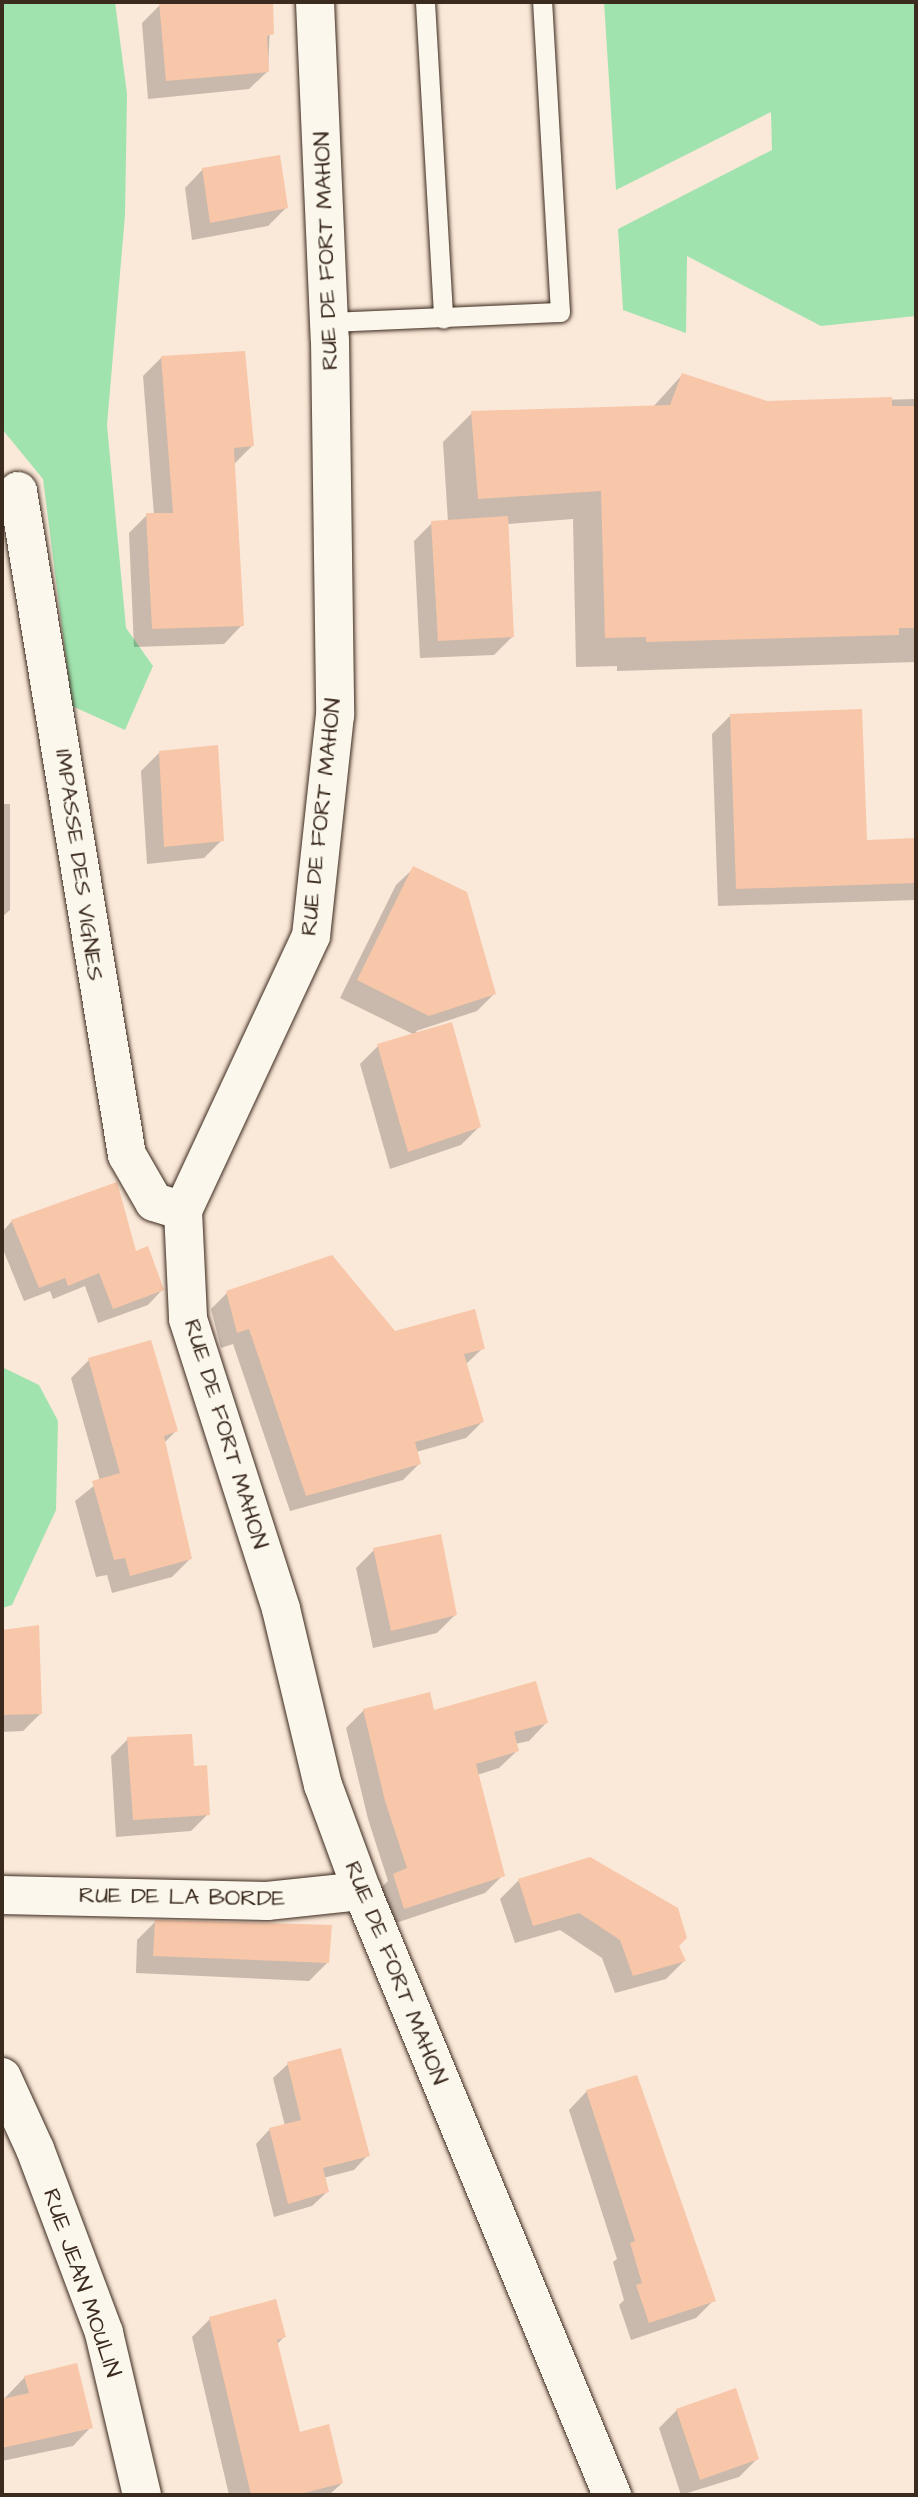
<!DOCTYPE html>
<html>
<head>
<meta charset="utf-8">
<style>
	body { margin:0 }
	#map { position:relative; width:918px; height:2497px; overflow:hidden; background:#fae8d8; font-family:"Architects Daughter",sans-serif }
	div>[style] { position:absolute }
	.green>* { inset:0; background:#a0e3af }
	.shadow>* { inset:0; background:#0003 }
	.building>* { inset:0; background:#f8c6a8 }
	.roads { filter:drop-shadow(0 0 2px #3b2a1e) drop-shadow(0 0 2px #3b2a1e) }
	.lane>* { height:19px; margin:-9.5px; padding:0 9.5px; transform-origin:9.5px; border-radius:9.5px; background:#fbf7ec }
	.street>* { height:38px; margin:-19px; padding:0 19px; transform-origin:19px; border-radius:19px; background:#fbf7ec }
	.secondary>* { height:38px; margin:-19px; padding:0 19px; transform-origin:19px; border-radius:19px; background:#fbf7ec }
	span { translate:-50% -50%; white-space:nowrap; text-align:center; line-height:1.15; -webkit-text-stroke:7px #fbf7ec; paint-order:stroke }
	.street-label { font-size:23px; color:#3b2a1e }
	.frame { position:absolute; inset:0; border:4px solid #3b2a1e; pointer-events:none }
</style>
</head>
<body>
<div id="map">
	<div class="green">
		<i style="clip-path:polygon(2px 2px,115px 2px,127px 94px,125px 215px,107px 425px,126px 628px,153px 666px,125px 730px,72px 706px,43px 479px,2px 429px)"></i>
		<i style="clip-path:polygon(604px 2px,916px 2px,916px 316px,821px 326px,687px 256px,686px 333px,623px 310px,618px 229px,772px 150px,771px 112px,616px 190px)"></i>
		<i style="clip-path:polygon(2px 1367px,39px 1385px,58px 1421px,56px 1510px,12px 1605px,2px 1608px)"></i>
	</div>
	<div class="shadow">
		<i style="clip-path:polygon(183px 2px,271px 2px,268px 71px,249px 89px,148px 99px,142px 23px,160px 5px)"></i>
		<i style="clip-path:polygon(203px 169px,286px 208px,268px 226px,192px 240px,185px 188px)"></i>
		<i style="clip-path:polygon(161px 358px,252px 446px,233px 465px,242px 625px,224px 644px,134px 647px,129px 533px,147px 515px,154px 515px,143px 376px)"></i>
		<i style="clip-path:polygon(682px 375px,766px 403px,916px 399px,916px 662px,617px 671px,617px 666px,576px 667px,573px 519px,507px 524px,513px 636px,494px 655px,420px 658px,414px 541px,432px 523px,448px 522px,443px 442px,472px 413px,652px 408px)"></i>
		<i style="clip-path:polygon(730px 716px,865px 842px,916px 840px,916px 900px,718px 906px,712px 734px)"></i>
		<i style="clip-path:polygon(160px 752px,222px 840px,204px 858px,147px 864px,141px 771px)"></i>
		<i style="clip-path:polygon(2px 804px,10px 804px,10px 910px,2px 917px)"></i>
		<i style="clip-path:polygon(414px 868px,494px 994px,477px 1011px,416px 1031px,479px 1127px,461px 1145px,390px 1169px,360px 1064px,378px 1046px,415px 1035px,340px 998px,396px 885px)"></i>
		<i style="clip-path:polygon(12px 1221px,135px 1253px,162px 1290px,148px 1305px,98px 1323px,85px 1286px,53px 1299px,50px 1291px,24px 1301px,2px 1247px,2px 1232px)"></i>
		<i style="clip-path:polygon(227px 1293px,395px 1333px,483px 1348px,466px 1364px,482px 1422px,466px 1438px,416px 1452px,419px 1464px,403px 1480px,290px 1511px,233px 1344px,221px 1348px,211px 1309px)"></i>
		<i style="clip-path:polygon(89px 1360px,176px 1431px,164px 1443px,190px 1559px,172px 1577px,112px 1593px,107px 1575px,96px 1577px,75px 1501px,100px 1481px,71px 1378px)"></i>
		<i style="clip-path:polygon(374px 1550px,455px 1615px,437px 1633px,373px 1648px,356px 1568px)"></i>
		<i style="clip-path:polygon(37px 1627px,40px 1714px,23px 1731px,2px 1732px,2px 1632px)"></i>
		<i style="clip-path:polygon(364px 1710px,546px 1723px,529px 1741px,515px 1744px,517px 1751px,499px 1768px,477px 1775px,503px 1875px,485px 1893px,387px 1926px,376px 1893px,388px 1881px,368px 1819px,346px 1728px)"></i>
		<i style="clip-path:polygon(128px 1739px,193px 1768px,208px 1814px,191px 1831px,116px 1837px,111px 1756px)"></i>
		<i style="clip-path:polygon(519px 1880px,677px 1946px,684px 1961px,666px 1979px,615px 1993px,602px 1958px,560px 1930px,515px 1943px,500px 1899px)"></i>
		<i style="clip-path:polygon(155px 1922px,327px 1963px,309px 1981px,136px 1973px,137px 1940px)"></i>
		<i style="clip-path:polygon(288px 2064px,368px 2155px,354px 2170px,323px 2178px,327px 2192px,312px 2206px,274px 2217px,256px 2144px,270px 2129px,285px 2126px,273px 2078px)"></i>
		<i style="clip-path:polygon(587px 2091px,714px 2300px,696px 2318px,631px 2340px,619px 2305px,624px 2300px,613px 2262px,617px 2259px,569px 2110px)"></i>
		<i style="clip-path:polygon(210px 2319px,284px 2337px,277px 2344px,299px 2434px,342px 2483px,329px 2495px,229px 2495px,192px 2337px)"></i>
		<i style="clip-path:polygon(25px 2377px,91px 2427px,73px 2446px,2px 2461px,2px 2401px)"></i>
		<i style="clip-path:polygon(677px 2410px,757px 2459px,739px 2477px,681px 2495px,659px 2428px)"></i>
	</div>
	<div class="building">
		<i style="clip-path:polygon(159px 2px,273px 2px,274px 34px,267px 36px,269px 72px,166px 81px)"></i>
		<i style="clip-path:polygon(280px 155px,288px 208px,210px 223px,202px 168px)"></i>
		<i style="clip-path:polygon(245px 351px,254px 446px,234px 448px,244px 626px,152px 629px,146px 513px,173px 513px,161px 356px)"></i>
		<i style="clip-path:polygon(682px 373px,767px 401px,892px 397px,892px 406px,916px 406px,916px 628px,899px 628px,899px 635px,646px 642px,646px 637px,605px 638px,601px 491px,478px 499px,471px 411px,670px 405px)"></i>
		<i style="clip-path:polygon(508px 516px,514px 637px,438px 641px,431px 521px)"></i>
		<i style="clip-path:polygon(862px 709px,867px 840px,916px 838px,916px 883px,736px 889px,730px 714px)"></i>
		<i style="clip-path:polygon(218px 745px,224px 841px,164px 847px,159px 751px)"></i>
		<i style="clip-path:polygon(413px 866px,467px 892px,496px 994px,429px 1016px,357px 980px)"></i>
		<i style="clip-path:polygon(452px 1022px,481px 1127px,408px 1152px,377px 1044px)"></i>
		<i style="clip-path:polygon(117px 1182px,136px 1251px,148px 1246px,164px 1290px,113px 1309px,99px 1273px,68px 1286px,65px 1278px,39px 1288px,11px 1220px)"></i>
		<i style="clip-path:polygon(332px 1255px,395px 1331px,475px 1309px,485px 1349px,464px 1354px,484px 1422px,415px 1442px,421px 1464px,306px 1496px,249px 1329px,237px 1333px,226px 1291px)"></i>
		<i style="clip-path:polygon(151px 1340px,178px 1431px,164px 1436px,192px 1559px,130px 1576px,125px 1558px,114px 1560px,92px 1481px,120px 1473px,88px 1358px)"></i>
		<i style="clip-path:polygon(441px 1534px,457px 1615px,391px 1631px,373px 1548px)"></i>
		<i style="clip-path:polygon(39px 1625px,42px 1714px,2px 1715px,2px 1630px)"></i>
		<i style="clip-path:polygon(536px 1681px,548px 1723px,514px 1732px,519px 1751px,476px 1764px,505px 1876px,404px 1909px,393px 1874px,407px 1868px,385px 1801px,363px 1709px,430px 1692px,434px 1710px)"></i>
		<i style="clip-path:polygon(192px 1734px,194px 1766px,207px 1765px,210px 1815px,133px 1820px,127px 1737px)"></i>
		<i style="clip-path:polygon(590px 1857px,678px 1908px,687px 1938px,679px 1946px,686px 1961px,633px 1976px,620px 1940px,579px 1913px,533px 1926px,518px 1879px)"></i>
		<i style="clip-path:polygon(155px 1920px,332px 1925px,329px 1963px,153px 1956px)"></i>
		<i style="clip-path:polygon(341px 2048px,370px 2156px,323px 2168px,329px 2192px,288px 2204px,269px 2128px,301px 2120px,287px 2062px)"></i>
		<i style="clip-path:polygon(637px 2075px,716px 2301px,649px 2323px,636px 2285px,642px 2283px,630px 2243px,635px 2241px,586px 2090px)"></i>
		<i style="clip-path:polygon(276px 2299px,286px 2337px,277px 2340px,300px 2432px,329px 2424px,343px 2483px,297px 2495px,251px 2495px,209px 2317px)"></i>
		<i style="clip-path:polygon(77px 2363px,93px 2428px,2px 2448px,2px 2399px,29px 2393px,24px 2376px)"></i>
		<i style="clip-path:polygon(736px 2388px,759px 2459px,700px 2480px,676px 2409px)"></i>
	</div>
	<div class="roads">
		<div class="lane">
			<i style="left:425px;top:2px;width:317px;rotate:86.7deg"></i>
			<i style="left:328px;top:322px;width:232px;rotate:-2.5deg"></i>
			<i style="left:560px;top:312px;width:311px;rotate:-93.3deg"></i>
		</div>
		<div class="street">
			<i style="left:18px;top:491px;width:673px;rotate:80.68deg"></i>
			<i style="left:127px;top:1155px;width:54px;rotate:60.1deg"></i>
			<i style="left:154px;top:1202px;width:30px;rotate:17deg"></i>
			<i style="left:2px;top:1895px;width:265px;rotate:1.3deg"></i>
			<i style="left:267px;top:1901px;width:96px;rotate:-6deg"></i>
			<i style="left:2px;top:2077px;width:79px;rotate:65.4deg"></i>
			<i style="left:35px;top:2149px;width:197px;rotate:69.4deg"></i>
			<i style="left:104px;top:2333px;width:166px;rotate:76.8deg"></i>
		</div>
		<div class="secondary">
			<i style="left:315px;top:2px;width:338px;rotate:87.5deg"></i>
			<i style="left:330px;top:340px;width:375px;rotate:89.2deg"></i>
			<i style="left:335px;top:715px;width:222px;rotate:96.2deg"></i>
			<i style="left:311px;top:936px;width:303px;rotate:115deg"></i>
			<i style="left:183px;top:1211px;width:108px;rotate:87.3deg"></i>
			<i style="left:188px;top:1319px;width:305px;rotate:72.2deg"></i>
			<i style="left:281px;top:1609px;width:181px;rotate:76.6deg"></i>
			<i style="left:323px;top:1785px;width:113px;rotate:69.8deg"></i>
			<i style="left:362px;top:1891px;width:654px;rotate:67.51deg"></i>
		</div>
	</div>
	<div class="street-label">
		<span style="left:326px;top:251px;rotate:-92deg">RUE DE FORT MAHON</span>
		<span style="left:321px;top:817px;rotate:-84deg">RUE DE FORT MAHON</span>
		<span style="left:79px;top:865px;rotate:82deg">IMPASSE DES VIGNES</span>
		<span style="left:226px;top:1434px;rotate:73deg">RUE DE FORT MAHON</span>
		<span style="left:182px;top:1897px;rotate:1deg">RUE DE LA BORDE</span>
		<span style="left:396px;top:1973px;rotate:68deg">RUE DE FORT MAHON</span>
		<span style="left:82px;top:2283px;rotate:71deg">RUE JEAN MOULIN</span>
	</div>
	<div class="frame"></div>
</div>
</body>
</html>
